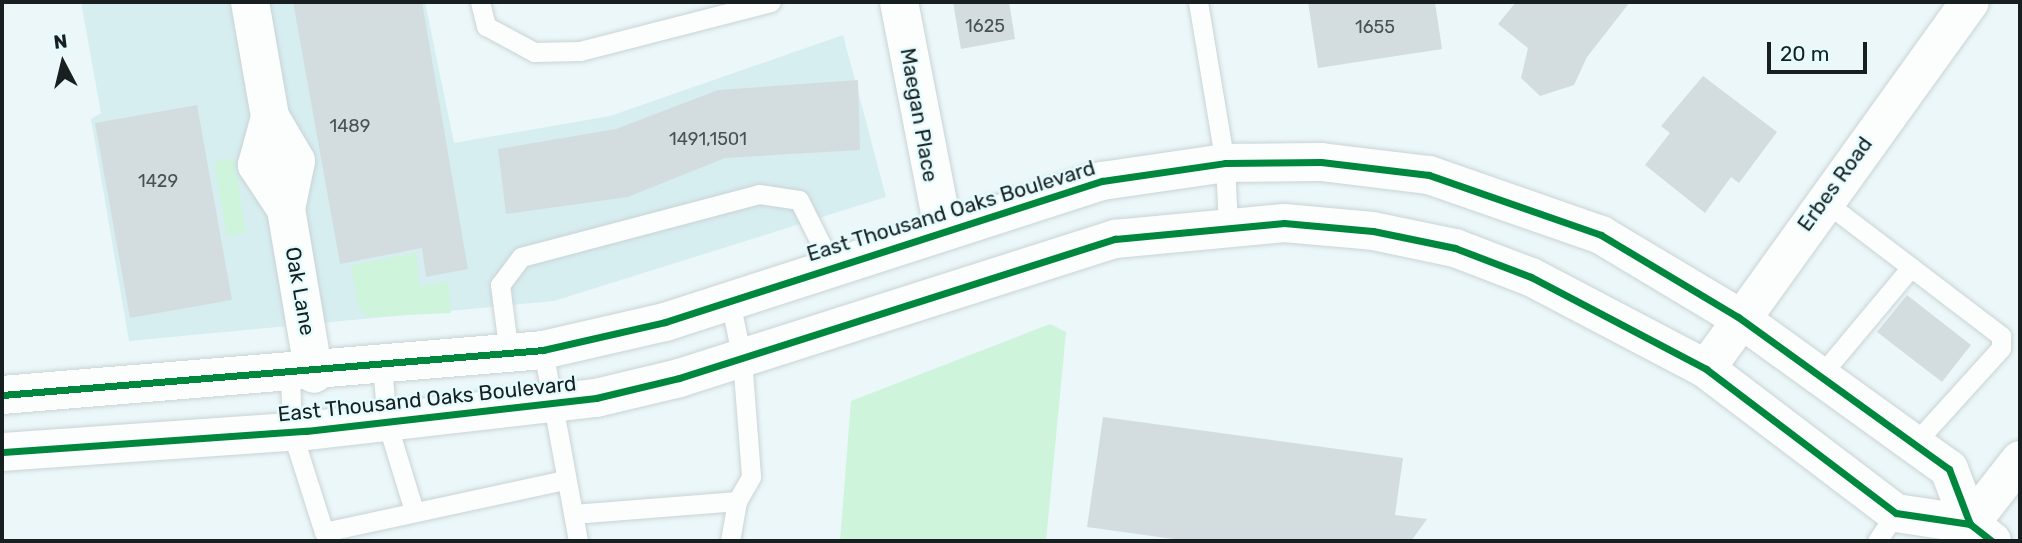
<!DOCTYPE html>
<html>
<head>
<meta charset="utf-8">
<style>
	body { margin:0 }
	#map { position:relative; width:2022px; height:543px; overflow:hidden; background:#ebf7f9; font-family:Rubik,sans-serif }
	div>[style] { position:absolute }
	.built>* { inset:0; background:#d7eef1 }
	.green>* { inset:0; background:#cef4dc }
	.building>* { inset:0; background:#d3dde0 }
	.roads { filter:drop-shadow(0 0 2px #cad3d4) drop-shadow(0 0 2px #cad3d4) }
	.service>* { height:19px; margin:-9.5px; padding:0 9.5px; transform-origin:9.5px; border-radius:9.5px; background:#fcfefe }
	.minor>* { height:38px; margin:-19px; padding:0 19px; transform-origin:19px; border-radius:19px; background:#fcfefe }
	.tertiary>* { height:38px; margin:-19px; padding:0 19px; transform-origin:19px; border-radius:19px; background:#fcfefe }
	.primary>* { height:38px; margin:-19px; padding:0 19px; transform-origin:19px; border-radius:19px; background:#fcfefe }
	.cycleway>* { height:7px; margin:-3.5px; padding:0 3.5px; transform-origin:3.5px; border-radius:3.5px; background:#00873e }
	span { translate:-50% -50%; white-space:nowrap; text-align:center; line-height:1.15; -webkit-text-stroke:5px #e5fcff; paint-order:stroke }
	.number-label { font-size:18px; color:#495253 }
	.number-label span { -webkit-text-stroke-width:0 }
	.street-label { font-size:21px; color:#171f20 }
	.frame { position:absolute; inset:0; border:4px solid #171f20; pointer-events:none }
	.north { position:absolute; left:28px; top:28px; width:70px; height:70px; -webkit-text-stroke:5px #e5fcff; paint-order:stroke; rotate:353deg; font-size:19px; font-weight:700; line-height:28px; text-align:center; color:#171f20 }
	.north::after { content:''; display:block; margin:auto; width:24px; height:32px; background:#171f20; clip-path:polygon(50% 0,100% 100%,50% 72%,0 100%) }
	.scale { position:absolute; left:1767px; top:42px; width:100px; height:32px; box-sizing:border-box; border:4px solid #171f20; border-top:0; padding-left:9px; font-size:21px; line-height:24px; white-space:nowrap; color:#171f20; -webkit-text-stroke:5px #e5fcff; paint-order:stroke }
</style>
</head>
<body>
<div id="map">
	<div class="built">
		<i style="clip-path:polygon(81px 2px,425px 2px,454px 143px,610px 116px,843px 35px,886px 197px,554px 301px,129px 341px,91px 119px,101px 113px)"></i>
	</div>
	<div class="green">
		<i style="clip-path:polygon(234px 159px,246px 233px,227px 236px,214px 162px)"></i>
		<i style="clip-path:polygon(416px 253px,420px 286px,448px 282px,451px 313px,367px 317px,358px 305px,351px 265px)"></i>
		<i style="clip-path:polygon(1050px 324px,1066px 332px,1046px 541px,840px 541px,851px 401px)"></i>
	</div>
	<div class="building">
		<i style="clip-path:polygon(293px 2px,422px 2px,468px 269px,426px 277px,422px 248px,340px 264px)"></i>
		<i style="clip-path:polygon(953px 2px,1009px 2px,1015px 39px,961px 49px)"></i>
		<i style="clip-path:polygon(1308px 2px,1435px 2px,1442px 49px,1318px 68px)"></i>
		<i style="clip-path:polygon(1516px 2px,1630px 2px,1587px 57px,1574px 85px,1540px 96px,1521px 78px,1528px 48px,1498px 24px)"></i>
		<i style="clip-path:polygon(1703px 76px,1777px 132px,1739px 183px,1731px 177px,1705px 213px,1645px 165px,1670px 133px,1661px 126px)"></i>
		<i style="clip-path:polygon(858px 80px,860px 150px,725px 158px,628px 197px,506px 214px,498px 149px,616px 129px,718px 90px)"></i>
		<i style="clip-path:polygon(197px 105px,232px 300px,130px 318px,95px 123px)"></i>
		<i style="clip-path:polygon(1907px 295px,1971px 345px,1942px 382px,1877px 332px)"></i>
		<i style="clip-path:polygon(1103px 417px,1403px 458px,1395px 515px,1427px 519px,1411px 541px,1188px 541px,1087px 527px)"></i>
	</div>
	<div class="roads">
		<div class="service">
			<i style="left:480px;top:2px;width:25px;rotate:76deg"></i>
			<i style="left:486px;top:26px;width:55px;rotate:28.4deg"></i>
			<i style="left:534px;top:52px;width:46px;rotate:-1.2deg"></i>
			<i style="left:580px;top:51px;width:197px;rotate:-14.4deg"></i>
			<i style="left:1198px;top:2px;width:163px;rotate:80.5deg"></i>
			<i style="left:1225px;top:163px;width:63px;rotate:87.3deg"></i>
			<i style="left:1824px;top:201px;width:223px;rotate:37.3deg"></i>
			<i style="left:2001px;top:336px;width:12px;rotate:90deg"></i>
			<i style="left:2001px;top:348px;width:130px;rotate:132.2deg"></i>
			<i style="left:730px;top:301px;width:59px;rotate:78.3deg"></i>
			<i style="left:742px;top:359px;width:118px;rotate:85.6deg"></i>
			<i style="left:751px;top:477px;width:28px;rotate:120deg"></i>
			<i style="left:737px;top:501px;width:41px;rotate:99.9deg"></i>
			<i style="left:543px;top:350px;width:194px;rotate:79.6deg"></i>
			<i style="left:509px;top:354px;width:70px;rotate:-97.4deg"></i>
			<i style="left:500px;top:285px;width:35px;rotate:-53deg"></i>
			<i style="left:521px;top:257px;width:246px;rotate:-14.8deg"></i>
			<i style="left:759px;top:194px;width:40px;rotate:8.5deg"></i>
			<i style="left:799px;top:200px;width:74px;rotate:63.4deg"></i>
			<i style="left:382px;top:366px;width:57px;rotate:85deg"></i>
			<i style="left:387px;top:423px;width:92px;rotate:72.9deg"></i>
			<i style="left:290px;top:375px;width:57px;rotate:88deg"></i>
			<i style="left:292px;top:432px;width:105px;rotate:72.3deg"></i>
			<i style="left:324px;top:532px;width:247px;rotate:-12.2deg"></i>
			<i style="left:1820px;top:376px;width:142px;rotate:-50.1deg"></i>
			<i style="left:573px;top:514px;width:165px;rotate:-4.5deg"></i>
			<i style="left:1877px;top:541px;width:34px;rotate:-56deg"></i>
		</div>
		<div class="minor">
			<i style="left:250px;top:2px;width:117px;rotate:80.1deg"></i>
			<i style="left:270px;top:117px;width:51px;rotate:59.4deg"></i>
			<i style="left:296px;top:161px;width:49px;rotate:101.8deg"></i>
			<i style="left:286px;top:209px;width:53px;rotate:-123.4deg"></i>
			<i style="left:257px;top:165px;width:50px;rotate:-74.8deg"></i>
			<i style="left:899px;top:2px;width:230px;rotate:79deg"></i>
			<i style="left:286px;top:209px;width:167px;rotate:80.4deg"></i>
			<i style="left:1970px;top:524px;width:81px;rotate:-52deg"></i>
		</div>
		<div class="tertiary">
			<i style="left:1706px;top:369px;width:452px;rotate:-54.3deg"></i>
		</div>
		<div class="primary">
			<i style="left:2px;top:395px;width:543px;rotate:-4.75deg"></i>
			<i style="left:543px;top:350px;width:125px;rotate:-12.9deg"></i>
			<i style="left:665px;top:322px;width:459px;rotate:-17.9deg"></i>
			<i style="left:1102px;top:181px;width:124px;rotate:-8.3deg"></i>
			<i style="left:1225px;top:163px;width:96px;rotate:-0.6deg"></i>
			<i style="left:1321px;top:162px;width:109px;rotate:6.9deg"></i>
			<i style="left:1429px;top:175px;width:182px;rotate:19.2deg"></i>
			<i style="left:1601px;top:235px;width:160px;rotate:30.9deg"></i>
			<i style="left:1738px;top:317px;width:260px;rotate:35.8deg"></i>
			<i style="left:1949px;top:469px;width:59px;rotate:69.1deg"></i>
			<i style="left:2px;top:452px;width:305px;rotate:-4deg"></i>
			<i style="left:306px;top:431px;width:292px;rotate:-6.5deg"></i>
			<i style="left:596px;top:398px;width:85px;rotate:-13.5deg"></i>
			<i style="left:679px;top:378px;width:458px;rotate:-17.7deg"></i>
			<i style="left:1115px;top:239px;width:170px;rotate:-5.4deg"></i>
			<i style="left:1284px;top:223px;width:89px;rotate:5.1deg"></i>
			<i style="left:1373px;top:231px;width:84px;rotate:11.7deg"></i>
			<i style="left:1455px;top:248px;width:81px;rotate:20.9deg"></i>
			<i style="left:1531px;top:277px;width:198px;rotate:27.7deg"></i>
			<i style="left:1706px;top:369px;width:238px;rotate:37.2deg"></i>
			<i style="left:1896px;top:513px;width:75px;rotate:8.5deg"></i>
			<i style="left:1970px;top:524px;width:28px;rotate:38deg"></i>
		</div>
	</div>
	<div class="cycleway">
		<i style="left:2px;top:395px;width:543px;rotate:-4.75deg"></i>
		<i style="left:543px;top:350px;width:125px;rotate:-12.9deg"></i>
		<i style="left:665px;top:322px;width:459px;rotate:-17.9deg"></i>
		<i style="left:1102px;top:181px;width:124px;rotate:-8.3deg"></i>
		<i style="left:1225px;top:163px;width:96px;rotate:-0.6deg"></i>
		<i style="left:1321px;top:162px;width:109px;rotate:6.9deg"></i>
		<i style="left:1429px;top:175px;width:182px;rotate:19.2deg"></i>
		<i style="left:1601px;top:235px;width:160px;rotate:30.9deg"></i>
		<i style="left:1738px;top:317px;width:260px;rotate:35.8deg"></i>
		<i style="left:1949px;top:469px;width:59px;rotate:69.1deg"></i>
		<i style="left:2px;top:452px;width:305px;rotate:-4deg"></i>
		<i style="left:306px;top:431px;width:292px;rotate:-6.5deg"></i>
		<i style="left:596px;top:398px;width:85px;rotate:-13.5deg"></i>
		<i style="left:679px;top:378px;width:458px;rotate:-17.7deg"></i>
		<i style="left:1115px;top:239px;width:170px;rotate:-5.4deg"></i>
		<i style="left:1284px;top:223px;width:89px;rotate:5.1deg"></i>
		<i style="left:1373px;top:231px;width:84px;rotate:11.7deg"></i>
		<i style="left:1455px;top:248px;width:81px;rotate:20.9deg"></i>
		<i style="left:1531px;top:277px;width:198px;rotate:27.7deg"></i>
		<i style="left:1706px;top:369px;width:238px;rotate:37.2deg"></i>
		<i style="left:1896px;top:513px;width:75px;rotate:8.5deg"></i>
		<i style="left:1970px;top:524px;width:28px;rotate:38deg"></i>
	</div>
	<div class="number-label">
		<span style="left:985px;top:26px">1625</span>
		<span style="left:1375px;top:27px">1655</span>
		<span style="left:350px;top:126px">1489</span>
		<span style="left:708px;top:139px">1491,1501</span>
		<span style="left:158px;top:181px">1429</span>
	</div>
	<div class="street-label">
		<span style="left:919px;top:115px;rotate:80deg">Maegan Place</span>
		<span style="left:1835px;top:184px;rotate:-54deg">Erbes Road</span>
		<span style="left:951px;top:211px;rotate:-17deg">East Thousand Oaks Boulevard</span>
		<span style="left:300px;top:291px;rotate:80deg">Oak Lane</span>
		<span style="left:427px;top:399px;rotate:-6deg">East Thousand Oaks Boulevard</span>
	</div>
	<div class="frame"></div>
	<div class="north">N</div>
	<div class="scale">20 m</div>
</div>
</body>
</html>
